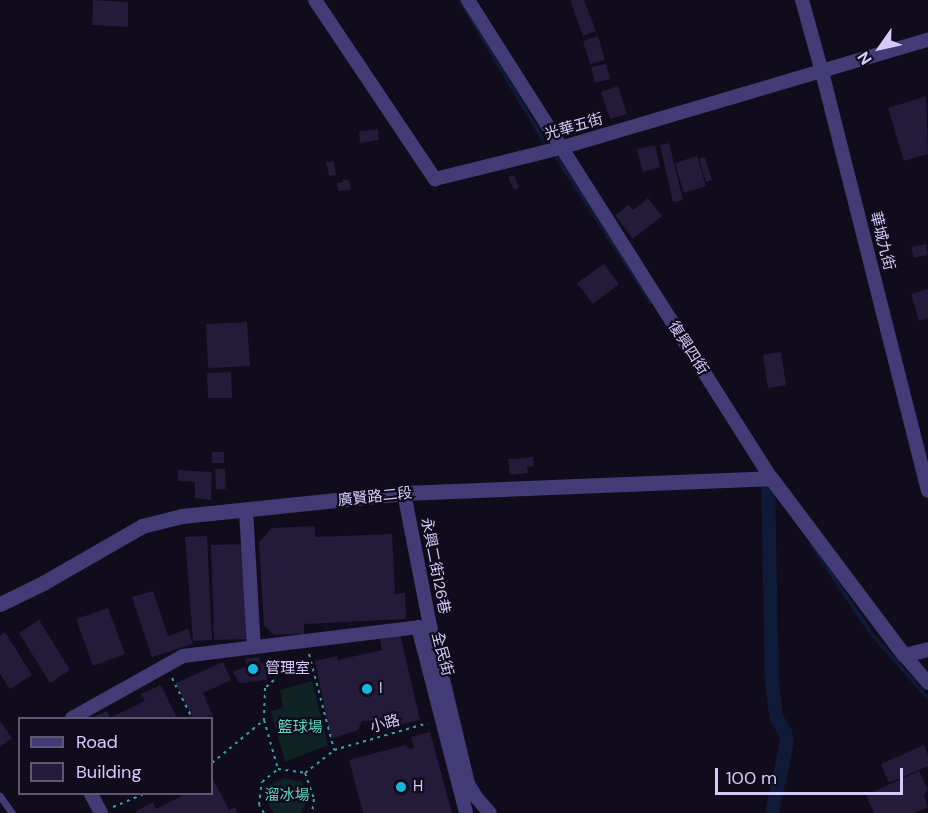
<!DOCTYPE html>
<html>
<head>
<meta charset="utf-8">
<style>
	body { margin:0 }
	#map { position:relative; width:928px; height:813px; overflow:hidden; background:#100c1b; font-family:"DM Sans","Noto Sans TC",sans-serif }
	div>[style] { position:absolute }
	.green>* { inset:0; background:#102324 }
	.stream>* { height:4px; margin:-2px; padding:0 2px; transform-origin:2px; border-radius:2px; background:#0e1a38 }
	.canal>* { height:14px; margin:-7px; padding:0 7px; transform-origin:7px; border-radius:7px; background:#0e1a38 }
	.building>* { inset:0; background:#241a3a }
	.path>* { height:2px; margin-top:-1px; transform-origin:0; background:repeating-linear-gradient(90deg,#36a0a3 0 3px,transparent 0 7.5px) }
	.service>* { height:7px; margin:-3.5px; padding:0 3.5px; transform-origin:3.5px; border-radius:3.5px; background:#433b76 }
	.minor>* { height:14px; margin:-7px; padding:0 7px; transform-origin:7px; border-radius:7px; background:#433b76 }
	.tertiary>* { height:15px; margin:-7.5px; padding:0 7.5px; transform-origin:7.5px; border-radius:7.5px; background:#433b76 }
	.dots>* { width:16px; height:16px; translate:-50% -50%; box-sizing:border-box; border:3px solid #100c1b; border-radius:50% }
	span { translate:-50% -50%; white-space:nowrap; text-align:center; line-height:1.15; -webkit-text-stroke:4.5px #100c1b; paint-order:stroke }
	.street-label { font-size:15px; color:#d5cbfb }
	.poi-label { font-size:15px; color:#d5cbfb }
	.left { translate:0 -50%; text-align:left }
	.park-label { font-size:15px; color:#5ed3c0 }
	.legend { position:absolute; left:18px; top:717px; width:195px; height:78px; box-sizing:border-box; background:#100c1b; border:2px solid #5f5875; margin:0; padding:8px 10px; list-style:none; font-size:18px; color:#d5cbfb }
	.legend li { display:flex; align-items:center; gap:12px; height:30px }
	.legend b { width:30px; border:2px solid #5f5875 }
	.north { position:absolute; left:850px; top:18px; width:60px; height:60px; -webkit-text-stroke:4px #100c1b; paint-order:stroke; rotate:236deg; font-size:16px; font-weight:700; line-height:24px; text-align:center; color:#d5cbfb }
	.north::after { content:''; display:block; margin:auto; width:21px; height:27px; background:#d5cbfb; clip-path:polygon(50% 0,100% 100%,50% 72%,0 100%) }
	.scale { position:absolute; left:715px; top:768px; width:188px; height:27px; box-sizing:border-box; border:3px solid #d5cbfb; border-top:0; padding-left:8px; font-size:18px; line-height:21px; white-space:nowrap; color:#d5cbfb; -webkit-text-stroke:4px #100c1b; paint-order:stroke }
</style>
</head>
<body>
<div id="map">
	<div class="green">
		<i style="clip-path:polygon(312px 681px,328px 745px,285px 762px,271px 711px,283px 708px,280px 690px)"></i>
		<i style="clip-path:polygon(284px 778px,302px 782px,306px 802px,301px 813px,274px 813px,268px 804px,269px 786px)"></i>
	</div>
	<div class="stream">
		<i style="left:460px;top:0;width:164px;rotate:59.2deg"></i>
		<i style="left:557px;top:158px;width:172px;rotate:56.9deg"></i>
		<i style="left:811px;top:544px;width:107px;rotate:56deg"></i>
		<i style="left:871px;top:633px;width:86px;rotate:48.8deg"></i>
	</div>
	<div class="canal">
		<i style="left:768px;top:479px;width:204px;rotate:88.9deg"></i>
		<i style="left:772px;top:683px;width:34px;rotate:83deg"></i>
		<i style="left:776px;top:717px;width:17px;rotate:59deg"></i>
		<i style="left:785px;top:732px;width:10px;rotate:79deg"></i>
		<i style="left:787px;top:742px;width:73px;rotate:101.9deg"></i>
	</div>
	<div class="building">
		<i style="clip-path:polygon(93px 0,128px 2px,128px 27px,92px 25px)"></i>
		<i style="clip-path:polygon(570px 0,584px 0,596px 31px,583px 36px)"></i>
		<i style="clip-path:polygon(598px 36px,605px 60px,590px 64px,583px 41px)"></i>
		<i style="clip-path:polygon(606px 64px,610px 79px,595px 83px,591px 67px)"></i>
		<i style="clip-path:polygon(618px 86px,627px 114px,610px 119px,601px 92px)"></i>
		<i style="clip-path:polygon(926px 96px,928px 154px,904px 161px,888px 108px)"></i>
		<i style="clip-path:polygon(378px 129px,379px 140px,360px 143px,359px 131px)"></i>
		<i style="clip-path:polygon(669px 143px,683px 200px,673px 202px,660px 145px)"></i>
		<i style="clip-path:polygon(655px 145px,660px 167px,643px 172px,637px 149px)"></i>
		<i style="clip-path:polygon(697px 156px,706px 186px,684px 193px,675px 163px)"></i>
		<i style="clip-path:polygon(705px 157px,712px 180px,706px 182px,699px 159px)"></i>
		<i style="clip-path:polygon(334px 161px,336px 175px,329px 176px,326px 162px)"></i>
		<i style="clip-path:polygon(514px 175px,519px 188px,514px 190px,508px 177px)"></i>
		<i style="clip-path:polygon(343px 179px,350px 181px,351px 190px,338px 191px,337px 183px,343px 182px)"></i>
		<i style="clip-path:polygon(648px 198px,662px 216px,633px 239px,615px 215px,629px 205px,633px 210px)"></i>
		<i style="clip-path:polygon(926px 244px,928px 255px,914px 258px,911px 247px)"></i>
		<i style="clip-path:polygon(604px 264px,619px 284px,593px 304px,577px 283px)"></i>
		<i style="clip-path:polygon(928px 289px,928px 318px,919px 321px,911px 294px)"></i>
		<i style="clip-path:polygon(247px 322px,250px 366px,208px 368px,206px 324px)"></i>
		<i style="clip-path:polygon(781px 352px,786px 385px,768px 388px,763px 355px)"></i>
		<i style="clip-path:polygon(231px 372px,232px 398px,208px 398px,207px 373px)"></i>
		<i style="clip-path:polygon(212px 452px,224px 452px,224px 463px,212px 463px)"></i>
		<i style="clip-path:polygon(533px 457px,534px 466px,527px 467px,528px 473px,510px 475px,508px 459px)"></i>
		<i style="clip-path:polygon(215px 469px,225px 469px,226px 489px,216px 490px)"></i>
		<i style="clip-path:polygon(178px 470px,212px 472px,211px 500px,195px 498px,195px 482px,178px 481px)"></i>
		<i style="clip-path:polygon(315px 526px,315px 537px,392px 534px,395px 594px,405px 593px,406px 619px,304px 624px,304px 634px,274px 635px,264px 626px,259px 542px,272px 528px)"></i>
		<i style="clip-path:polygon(207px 536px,212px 640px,193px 641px,185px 537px)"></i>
		<i style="clip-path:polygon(243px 544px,247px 639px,214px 640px,211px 545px)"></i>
		<i style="clip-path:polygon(153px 591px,168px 636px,188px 629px,193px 644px,152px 657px,132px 597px)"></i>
		<i style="clip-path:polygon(108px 608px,125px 654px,93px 666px,76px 619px)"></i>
		<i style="clip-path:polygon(39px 620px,70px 670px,50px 683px,19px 633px)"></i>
		<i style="clip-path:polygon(5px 632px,32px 675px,10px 689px,0 674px,0 636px)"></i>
		<i style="clip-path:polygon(400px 634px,420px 720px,400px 725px,398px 717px,377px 722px,377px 720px,362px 721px,358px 730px,331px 739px,315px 661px,337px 656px,338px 660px,382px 650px,380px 639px)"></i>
		<i style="clip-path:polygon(259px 657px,260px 663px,265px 662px,267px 680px,239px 683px,233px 672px,246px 666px,245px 659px)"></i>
		<i style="clip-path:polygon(223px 662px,231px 680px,203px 693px,213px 716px,192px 718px,176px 683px)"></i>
		<i style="clip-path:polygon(161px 685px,177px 718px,91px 718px,107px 711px,110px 718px,145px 701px,141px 694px)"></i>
		<i style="clip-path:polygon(0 721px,12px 738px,0 747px)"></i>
		<i style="clip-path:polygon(430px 732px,452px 813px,363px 813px,349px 760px,406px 745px,408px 749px,414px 748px,411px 737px)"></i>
		<i style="clip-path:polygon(924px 745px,928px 756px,928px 766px,889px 783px,881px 764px)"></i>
		<i style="clip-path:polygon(919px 771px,928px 790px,924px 795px,928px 807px,914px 813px,874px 813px,866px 795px)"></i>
		<i style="clip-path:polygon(212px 777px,229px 810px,235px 807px,238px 813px,137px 813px,136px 811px,153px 802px,156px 809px,186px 794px,212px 794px)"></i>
	</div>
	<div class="path">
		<i style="left:309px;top:654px;width:99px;rotate:75.4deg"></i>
		<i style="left:270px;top:658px;width:22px;rotate:80deg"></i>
		<i style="left:274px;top:680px;width:12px;rotate:138deg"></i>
		<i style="left:265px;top:688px;width:32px;rotate:92deg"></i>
		<i style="left:264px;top:720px;width:51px;rotate:74.1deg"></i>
		<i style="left:172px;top:678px;width:45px;rotate:63.4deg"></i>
		<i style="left:212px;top:763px;width:67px;rotate:-39.6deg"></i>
		<i style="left:305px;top:773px;width:37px;rotate:-38deg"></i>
		<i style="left:334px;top:750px;width:98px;rotate:-16deg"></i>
		<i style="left:113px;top:807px;width:33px;rotate:-23deg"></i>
		<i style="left:264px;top:813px;width:9px;rotate:-122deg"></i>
		<i style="left:259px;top:805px;width:23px;rotate:-83deg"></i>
		<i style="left:262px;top:782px;width:21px;rotate:-39deg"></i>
		<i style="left:278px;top:769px;width:27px;rotate:8deg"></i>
		<i style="left:305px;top:773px;width:28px;rotate:71deg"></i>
		<i style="left:314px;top:799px;width:14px;rotate:98deg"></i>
	</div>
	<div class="service">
		<i style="left:0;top:796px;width:21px;rotate:55deg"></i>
	</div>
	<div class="minor">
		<i style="left:315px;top:0;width:216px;rotate:56.2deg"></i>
		<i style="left:435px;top:179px;width:129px;rotate:-13.9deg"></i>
		<i style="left:560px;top:148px;width:384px;rotate:-16.4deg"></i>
		<i style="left:468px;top:0;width:566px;rotate:57.63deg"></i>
		<i style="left:802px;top:0;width:75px;rotate:74.5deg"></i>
		<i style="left:822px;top:72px;width:432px;rotate:75.8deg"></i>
		<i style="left:404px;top:493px;width:130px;rotate:78.9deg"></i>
		<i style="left:429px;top:621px;width:168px;rotate:76.5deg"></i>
		<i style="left:468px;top:784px;width:15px;rotate:58deg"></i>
		<i style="left:476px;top:797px;width:21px;rotate:49deg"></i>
		<i style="left:246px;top:510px;width:137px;rotate:86.7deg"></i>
		<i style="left:904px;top:655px;width:37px;rotate:49deg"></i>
		<i style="left:72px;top:718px;width:127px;rotate:-29.2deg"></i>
		<i style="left:183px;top:656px;width:237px;rotate:-7deg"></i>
		<i style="left:418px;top:627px;width:192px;rotate:75.5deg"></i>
		<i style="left:91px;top:794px;width:21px;rotate:62deg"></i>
	</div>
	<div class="tertiary">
		<i style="left:0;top:604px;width:48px;rotate:-26deg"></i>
		<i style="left:43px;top:583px;width:114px;rotate:-29.9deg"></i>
		<i style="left:142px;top:526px;width:41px;rotate:-14deg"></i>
		<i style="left:182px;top:516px;width:223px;rotate:-5.9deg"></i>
		<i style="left:404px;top:493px;width:367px;rotate:-2.3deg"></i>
		<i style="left:771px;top:478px;width:221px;rotate:53.1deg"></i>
		<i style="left:904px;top:655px;width:25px;rotate:-14deg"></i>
	</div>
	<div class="dots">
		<i style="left:253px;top:669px;background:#13b8df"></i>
		<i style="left:367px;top:689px;background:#13b8df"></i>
		<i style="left:401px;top:787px;background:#13b8df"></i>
	</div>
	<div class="street-label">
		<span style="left:574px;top:127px;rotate:-16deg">光華五街</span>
		<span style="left:882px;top:241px;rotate:76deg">華城九街</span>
		<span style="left:688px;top:348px;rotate:57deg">復興四街</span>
		<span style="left:375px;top:497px;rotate:-6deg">廣賢路二段</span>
		<span style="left:435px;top:566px;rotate:79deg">永興二街126巷</span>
		<span style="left:442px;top:654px;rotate:75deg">全民街</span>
		<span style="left:385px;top:724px;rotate:-16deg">小路</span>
	</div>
	<div class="poi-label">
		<span class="left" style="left:265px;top:669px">管理室</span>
		<span class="left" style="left:379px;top:689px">I</span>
		<span class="left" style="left:413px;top:787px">H</span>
	</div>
	<div class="park-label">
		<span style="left:300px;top:728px">籃球場</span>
		<span style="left:287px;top:796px">溜冰場</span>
	</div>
	<ul class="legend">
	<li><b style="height:8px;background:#433b76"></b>Road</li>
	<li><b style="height:16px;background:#241a3a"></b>Building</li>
	</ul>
	<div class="north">N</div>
	<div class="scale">100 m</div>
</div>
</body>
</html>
